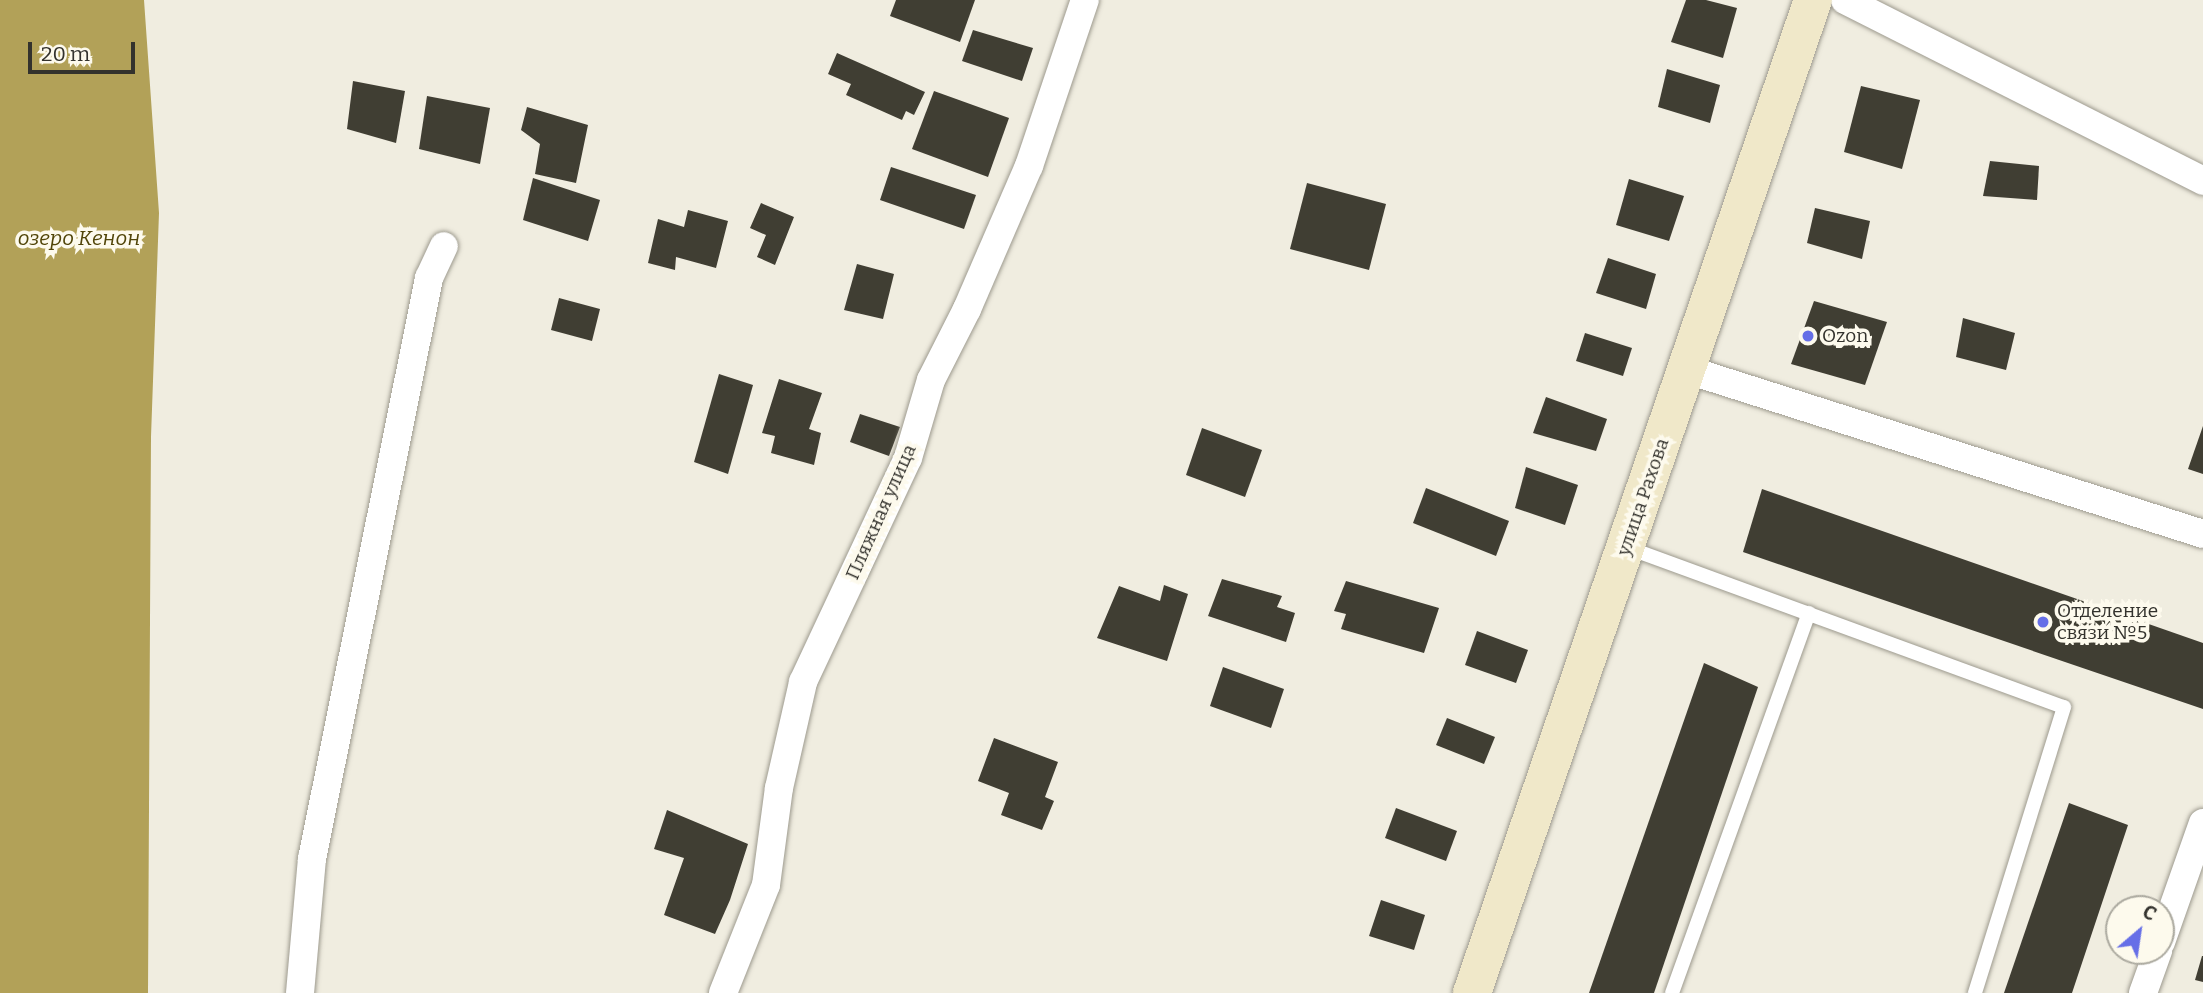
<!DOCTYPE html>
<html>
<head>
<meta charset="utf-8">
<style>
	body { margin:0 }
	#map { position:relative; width:2203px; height:993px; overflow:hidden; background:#f0ede0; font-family:Bitter,serif }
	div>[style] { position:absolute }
	.water>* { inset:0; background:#b2a158 }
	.building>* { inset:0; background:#403e33 }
	.roads { filter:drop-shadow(0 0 2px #9d9a8e) drop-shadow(0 0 2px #9d9a8e) }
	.service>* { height:14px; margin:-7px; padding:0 7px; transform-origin:7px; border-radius:7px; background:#fff }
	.minor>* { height:28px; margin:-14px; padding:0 14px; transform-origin:14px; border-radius:14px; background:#fff }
	.secondary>* { height:38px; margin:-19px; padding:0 19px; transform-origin:19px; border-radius:19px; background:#f0e8c9 }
	.dots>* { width:19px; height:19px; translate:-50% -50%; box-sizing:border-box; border:4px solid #fdfaed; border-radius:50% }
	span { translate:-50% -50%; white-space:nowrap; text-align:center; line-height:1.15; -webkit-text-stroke:7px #fdfaed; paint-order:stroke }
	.poi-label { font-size:19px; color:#33322d }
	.left { translate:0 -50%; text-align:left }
	.street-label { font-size:19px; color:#33322d }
	.water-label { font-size:21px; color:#514509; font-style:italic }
	.north { position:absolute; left:2105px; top:895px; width:70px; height:70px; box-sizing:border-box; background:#fdfaed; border:2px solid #acaaa0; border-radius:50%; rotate:29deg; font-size:19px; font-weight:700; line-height:28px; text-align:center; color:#33322d }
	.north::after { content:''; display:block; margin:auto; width:24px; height:32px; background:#666fe7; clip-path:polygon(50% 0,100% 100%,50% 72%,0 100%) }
	.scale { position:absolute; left:28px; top:42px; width:107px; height:32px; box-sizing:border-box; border:4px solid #33322d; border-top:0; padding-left:9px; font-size:21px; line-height:24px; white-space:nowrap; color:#33322d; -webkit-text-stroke:5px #fdfaed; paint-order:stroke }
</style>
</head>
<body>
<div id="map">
	<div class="water">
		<i style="clip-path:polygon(0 0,144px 0,159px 213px,151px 437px,148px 993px,0 993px)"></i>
	</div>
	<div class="building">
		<i style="clip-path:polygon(896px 0,975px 0,960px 42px,890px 16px)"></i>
		<i style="clip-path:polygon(1686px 0,1706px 0,1737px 8px,1723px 58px,1671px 42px)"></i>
		<i style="clip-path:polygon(973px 30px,1033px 48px,1022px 81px,962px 61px)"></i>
		<i style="clip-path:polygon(837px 53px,925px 92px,914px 115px,906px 111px,902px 120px,846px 95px,851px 84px,828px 74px)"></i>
		<i style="clip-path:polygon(1667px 69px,1720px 85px,1710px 123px,1658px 107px)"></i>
		<i style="clip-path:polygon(353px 81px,405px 91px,396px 143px,347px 129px)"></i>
		<i style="clip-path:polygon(1861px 86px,1920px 100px,1902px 169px,1844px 152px)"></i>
		<i style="clip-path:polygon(934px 91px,1009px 118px,988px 177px,912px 149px)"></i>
		<i style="clip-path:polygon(427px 96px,490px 108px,480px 164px,419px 149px)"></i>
		<i style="clip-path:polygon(527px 107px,588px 125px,576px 183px,535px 174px,540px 144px,521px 130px)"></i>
		<i style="clip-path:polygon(1990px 161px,2039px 166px,2037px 200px,1983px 196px)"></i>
		<i style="clip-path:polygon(891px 167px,976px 195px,964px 229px,880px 200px)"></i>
		<i style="clip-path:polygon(533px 178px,600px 200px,588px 241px,523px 220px)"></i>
		<i style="clip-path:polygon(1629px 179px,1684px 196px,1669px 241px,1616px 225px)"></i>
		<i style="clip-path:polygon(1307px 183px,1386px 204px,1369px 270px,1290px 249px)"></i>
		<i style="clip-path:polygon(761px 203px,794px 217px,775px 265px,757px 257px,766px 235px,750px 228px)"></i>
		<i style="clip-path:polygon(1815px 208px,1870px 221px,1862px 259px,1807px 243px)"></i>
		<i style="clip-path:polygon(688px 210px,728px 221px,716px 268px,676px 257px,675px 270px,648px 263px,658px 219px,684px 227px)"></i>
		<i style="clip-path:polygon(1608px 258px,1656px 274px,1646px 309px,1596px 293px)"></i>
		<i style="clip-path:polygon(857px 264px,894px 274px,883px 319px,844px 310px)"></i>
		<i style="clip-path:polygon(559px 298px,600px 309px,592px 341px,551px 330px)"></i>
		<i style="clip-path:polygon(1814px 301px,1887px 322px,1865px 385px,1791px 364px)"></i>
		<i style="clip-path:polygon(1963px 318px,2015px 333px,2006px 370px,1956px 357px)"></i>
		<i style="clip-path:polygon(1585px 333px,1632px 348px,1623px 376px,1576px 361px)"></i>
		<i style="clip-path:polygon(719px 374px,753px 385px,728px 474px,694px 462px)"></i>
		<i style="clip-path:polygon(779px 379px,822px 393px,809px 429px,821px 433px,814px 465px,771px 453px,775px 436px,762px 433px)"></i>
		<i style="clip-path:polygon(1546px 397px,1607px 419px,1596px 451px,1533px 433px)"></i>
		<i style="clip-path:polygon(860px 414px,900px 427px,889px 456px,850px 442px)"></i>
		<i style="clip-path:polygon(2203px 426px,2203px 474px,2188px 469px)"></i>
		<i style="clip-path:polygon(1202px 428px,1262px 450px,1245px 497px,1186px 475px)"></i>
		<i style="clip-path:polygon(1526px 467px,1578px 485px,1565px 525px,1515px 508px)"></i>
		<i style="clip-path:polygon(1426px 488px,1509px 521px,1496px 556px,1413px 523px)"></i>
		<i style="clip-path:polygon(1762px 489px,2203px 643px,2203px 709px,1743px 552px)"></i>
		<i style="clip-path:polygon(1222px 579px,1282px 596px,1277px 607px,1295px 613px,1286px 642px,1208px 616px)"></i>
		<i style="clip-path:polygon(1346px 581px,1439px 608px,1424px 653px,1341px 629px,1346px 614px,1334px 611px)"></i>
		<i style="clip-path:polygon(1164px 585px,1188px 594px,1167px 661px,1097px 638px,1119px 586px,1160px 601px)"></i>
		<i style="clip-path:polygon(1477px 631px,1528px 650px,1516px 683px,1465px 665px)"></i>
		<i style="clip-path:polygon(1704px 663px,1758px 687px,1654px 993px,1589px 993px)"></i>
		<i style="clip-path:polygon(1223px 667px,1284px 689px,1271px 728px,1210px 706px)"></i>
		<i style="clip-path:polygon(1447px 718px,1495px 737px,1484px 764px,1436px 745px)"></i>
		<i style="clip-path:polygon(994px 738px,1058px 762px,1045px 797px,1054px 801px,1042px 830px,1001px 815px,1009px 793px,978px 781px)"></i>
		<i style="clip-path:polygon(2069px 803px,2128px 825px,2072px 993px,2004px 993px)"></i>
		<i style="clip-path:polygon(1396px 808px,1457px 831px,1446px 861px,1385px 838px)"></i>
		<i style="clip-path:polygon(667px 810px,748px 844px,730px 900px,715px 934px,664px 915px,684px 858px,654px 849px)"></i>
		<i style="clip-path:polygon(1381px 900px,1425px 915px,1414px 950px,1369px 936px)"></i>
		<i style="clip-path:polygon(2202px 956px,2203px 956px,2203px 982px,2195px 980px)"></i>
	</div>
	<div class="roads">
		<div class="service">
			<i style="left:1626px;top:547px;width:466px;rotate:20.1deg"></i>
			<i style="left:2064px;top:707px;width:300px;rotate:107.3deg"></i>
			<i style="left:1672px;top:993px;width:404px;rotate:-70.2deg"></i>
		</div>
		<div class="minor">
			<i style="left:1845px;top:0;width:401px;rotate:26.8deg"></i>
			<i style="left:1688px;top:370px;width:540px;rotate:17.66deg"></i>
			<i style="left:2161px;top:942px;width:126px;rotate:-70.6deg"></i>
			<i style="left:300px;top:993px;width:135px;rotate:-84.9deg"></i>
			<i style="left:312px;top:859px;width:593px;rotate:-78.61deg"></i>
			<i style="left:429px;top:278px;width:35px;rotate:-65deg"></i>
			<i style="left:723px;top:993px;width:116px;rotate:-68.3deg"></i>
			<i style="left:766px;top:885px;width:98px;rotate:-82.4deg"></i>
			<i style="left:779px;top:788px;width:109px;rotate:-77.2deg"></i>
			<i style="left:803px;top:682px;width:247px;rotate:-64.9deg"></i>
			<i style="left:908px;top:458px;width:81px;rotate:-73.6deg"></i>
			<i style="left:931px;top:380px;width:80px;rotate:-63.1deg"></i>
			<i style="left:967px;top:309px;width:156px;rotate:-66.6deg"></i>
			<i style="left:1029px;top:166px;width:175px;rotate:-71.4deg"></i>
			<i style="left:2143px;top:993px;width:45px;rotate:-70.3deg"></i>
		</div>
		<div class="secondary">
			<i style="left:1472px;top:993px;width:1050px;rotate:-71.05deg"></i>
		</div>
	</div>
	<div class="dots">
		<i style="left:1808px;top:336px;background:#666fe7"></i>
		<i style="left:2043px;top:622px;background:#666fe7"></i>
	</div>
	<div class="poi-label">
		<span class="left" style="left:1822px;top:336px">Ozon</span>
		<span class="left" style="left:2057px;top:622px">Отделение<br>связи №5</span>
	</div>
	<div class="street-label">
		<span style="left:1643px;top:497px;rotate:-71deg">улица Рахова</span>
		<span style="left:881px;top:512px;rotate:-66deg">Пляжная улица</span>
	</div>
	<div class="water-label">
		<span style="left:79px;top:238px">озеро Кенон</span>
	</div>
	<div class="north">С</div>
	<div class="scale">20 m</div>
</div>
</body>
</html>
